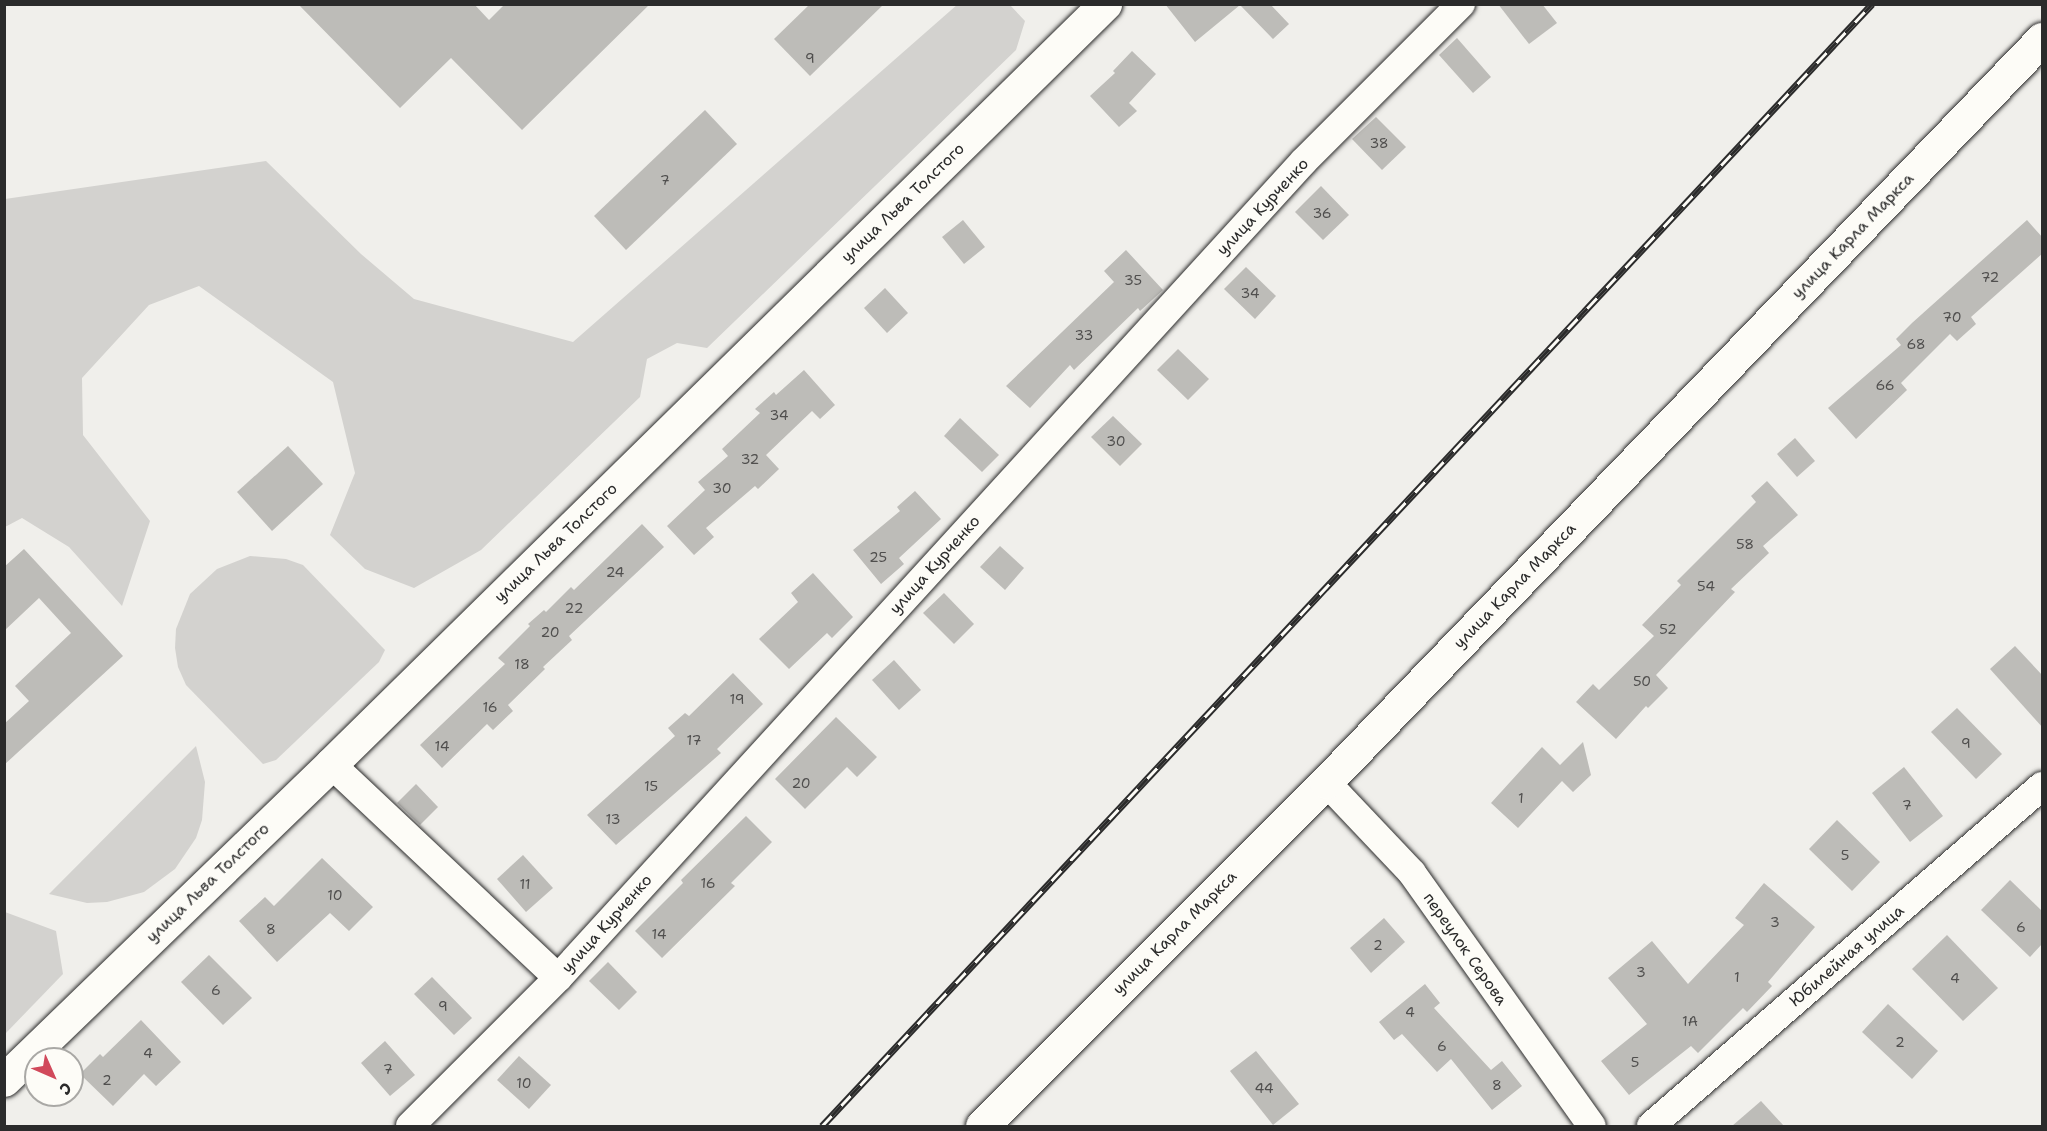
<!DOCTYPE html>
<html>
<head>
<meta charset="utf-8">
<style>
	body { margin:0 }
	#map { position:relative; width:2047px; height:1131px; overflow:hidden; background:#f0efeb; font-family:"Shantell Sans",sans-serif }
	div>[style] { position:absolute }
	.green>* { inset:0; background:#d3d2cf }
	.building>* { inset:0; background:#bdbcb8 }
	.roads { filter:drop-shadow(0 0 2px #2b2b2b) drop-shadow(0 0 2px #2b2b2b) }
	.street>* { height:28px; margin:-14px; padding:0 14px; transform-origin:14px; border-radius:14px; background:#fdfcf7 }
	.secondary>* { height:33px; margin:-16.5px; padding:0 16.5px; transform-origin:16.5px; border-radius:16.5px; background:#fdfcf7 }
	.rail>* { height:7px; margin-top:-3.5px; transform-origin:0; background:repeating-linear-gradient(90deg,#fdfcf7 0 14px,#2b2b2b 0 28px); box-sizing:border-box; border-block:2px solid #2b2b2b }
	span { translate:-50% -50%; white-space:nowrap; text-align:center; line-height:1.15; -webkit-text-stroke:6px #fdfcf7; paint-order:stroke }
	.number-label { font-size:14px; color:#504f4e }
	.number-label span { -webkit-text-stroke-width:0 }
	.street-label { font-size:16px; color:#2b2b2b }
	.frame { position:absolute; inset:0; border:6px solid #2b2b2b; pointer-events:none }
	.north { position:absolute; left:24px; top:1047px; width:60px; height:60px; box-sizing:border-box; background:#fdfcf7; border:2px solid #a9a8a5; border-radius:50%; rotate:135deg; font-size:16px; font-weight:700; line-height:24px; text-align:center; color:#2b2b2b }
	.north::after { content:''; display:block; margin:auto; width:21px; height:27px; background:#d1495b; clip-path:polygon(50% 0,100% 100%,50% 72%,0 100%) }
</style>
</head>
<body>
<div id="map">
	<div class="green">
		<i style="clip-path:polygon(958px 4px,1010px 5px,1025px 21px,1016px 50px,707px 348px,677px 343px,647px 359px,640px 397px,481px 550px,414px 588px,365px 569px,330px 535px,355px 473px,333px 382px,199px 286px,149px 305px,82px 378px,83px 435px,150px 521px,122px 606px,69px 547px,22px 518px,5px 527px,5px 199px,266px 161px,361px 254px,414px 299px,573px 342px)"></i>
		<i style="clip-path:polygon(250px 556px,286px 559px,303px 565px,385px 650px,379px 662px,276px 760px,263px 764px,186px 685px,178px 667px,175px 648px,176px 629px,190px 594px,217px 569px)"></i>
		<i style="clip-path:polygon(196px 746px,205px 782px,202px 820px,196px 838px,175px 869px,144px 892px,107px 902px,87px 903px,49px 894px)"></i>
		<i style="clip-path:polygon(5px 912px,56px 931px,63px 974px,5px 1034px)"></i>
	</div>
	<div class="building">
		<i style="clip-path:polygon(298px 4px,474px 4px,489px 20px,505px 4px,650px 4px,522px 130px,451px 58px,400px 108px)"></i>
		<i style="clip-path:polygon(810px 4px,884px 4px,810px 76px,774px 39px)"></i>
		<i style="clip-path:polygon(1165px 4px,1270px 4px,1289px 24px,1273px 39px,1240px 5px,1195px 42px)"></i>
		<i style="clip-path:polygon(1498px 4px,1542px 4px,1557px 23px,1529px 44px)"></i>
		<i style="clip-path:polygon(1457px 38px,1491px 77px,1473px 93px,1439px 55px)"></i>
		<i style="clip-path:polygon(1132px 51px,1156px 74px,1129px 103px,1137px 111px,1119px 127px,1090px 96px,1115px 73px,1113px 71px)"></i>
		<i style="clip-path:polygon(705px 110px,737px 144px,626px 250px,594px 216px)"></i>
		<i style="clip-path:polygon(1376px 117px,1406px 147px,1382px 170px,1352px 139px)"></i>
		<i style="clip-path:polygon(1321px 186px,1349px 215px,1323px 240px,1295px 212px)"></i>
		<i style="clip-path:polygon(963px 220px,985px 247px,964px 264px,942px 237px)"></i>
		<i style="clip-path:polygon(2027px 220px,2043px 238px,2043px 253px,1971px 317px,1976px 324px,1957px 341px,1950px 334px,1901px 383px,1907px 390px,1856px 439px,1828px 408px,1901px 345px,1896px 339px,1912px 323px)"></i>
		<i style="clip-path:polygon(1126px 250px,1163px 290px,1140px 311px,1138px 308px,1074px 370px,1070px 365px,1030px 408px,1006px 386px,1114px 282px,1104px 271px)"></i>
		<i style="clip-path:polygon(1246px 267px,1276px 296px,1255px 319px,1224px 289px)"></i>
		<i style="clip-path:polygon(885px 288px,908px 313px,887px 333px,864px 308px)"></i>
		<i style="clip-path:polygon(1178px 349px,1209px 379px,1188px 400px,1157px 370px)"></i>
		<i style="clip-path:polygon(804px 370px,835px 405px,820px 419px,812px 411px,766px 455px,779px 469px,758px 489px,755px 486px,706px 528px,714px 537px,694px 555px,667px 526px,705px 490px,698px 482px,728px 456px,722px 449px,760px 413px,755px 409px,774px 392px,776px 395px)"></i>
		<i style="clip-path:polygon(1113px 416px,1142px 444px,1120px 466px,1091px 437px)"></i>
		<i style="clip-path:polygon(960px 418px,999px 455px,982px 472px,944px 436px)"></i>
		<i style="clip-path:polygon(1795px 438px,1815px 461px,1797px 477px,1777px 454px)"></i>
		<i style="clip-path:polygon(288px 446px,323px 484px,272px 531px,237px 492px)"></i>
		<i style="clip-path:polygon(1767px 481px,1798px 515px,1763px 546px,1769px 553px,1731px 589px,1735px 592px,1656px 675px,1668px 688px,1648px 708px,1646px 706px,1616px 739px,1576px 702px,1593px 684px,1599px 690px,1654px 636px,1642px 625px,1681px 585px,1677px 581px,1756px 502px,1751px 496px)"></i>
		<i style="clip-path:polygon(915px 491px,941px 519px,899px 558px,904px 564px,881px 584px,853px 550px,900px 511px,897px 507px)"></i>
		<i style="clip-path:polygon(642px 524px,664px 547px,569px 636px,572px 640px,543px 667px,545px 669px,508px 705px,513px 711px,493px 730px,487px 724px,442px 768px,420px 745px,505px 664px,498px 658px,530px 626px,528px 624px,544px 610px,546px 612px,571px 587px,574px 590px)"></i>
		<i style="clip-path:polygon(1000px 546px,1024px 568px,1005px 590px,980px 567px)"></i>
		<i style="clip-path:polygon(24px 549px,123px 656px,4px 765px,4px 724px,29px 701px,15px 686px,71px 633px,39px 598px,4px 631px,4px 567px)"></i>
		<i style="clip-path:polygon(813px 573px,853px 617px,832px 638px,827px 633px,789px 669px,759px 639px,798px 602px,791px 593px)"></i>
		<i style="clip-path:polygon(944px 593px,974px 624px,954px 644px,923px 613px)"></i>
		<i style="clip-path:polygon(2015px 646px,2043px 676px,2043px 728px,1990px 669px)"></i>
		<i style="clip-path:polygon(894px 660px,921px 690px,899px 710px,872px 680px)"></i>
		<i style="clip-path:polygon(733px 673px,763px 704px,717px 749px,721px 753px,616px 845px,587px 815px,675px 736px,668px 728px,685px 713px,689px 716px)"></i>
		<i style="clip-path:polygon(1957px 708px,2002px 754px,1976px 779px,1931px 732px)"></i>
		<i style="clip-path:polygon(836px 717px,877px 757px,857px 777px,847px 767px,805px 809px,775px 779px)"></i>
		<i style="clip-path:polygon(1583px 742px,1591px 775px,1573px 792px,1562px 781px,1518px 828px,1491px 803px,1542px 747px,1560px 765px)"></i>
		<i style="clip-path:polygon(1904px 767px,1943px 816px,1910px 842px,1872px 793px)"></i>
		<i style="clip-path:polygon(416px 784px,438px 807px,420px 825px,397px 803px)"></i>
		<i style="clip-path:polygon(746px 816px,772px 842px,731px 883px,735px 886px,662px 958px,635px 931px,683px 883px,681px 880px)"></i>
		<i style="clip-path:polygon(1837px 820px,1880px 862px,1852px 891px,1809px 849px)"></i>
		<i style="clip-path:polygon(523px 855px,553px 888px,526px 912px,497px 879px)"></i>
		<i style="clip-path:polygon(322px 858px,373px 907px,349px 931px,330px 913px,277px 962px,239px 921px,265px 897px,274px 906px)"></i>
		<i style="clip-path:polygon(2010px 880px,2043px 912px,2043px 943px,2030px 957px,1981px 910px)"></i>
		<i style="clip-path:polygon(1764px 883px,1815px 927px,1768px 982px,1772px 986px,1747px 1012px,1743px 1008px,1698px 1053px,1691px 1046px,1629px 1095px,1601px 1061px,1647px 1024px,1608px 978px,1652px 941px,1688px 984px,1744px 925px,1735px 918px)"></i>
		<i style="clip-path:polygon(1384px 918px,1405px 942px,1371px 973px,1350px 948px)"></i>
		<i style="clip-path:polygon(1947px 935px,1998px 988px,1963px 1021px,1912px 969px)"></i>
		<i style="clip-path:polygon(209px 955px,252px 998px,223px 1025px,181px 982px)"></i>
		<i style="clip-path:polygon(608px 962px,637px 992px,619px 1010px,589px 981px)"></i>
		<i style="clip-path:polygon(432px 977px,472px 1018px,454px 1035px,414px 994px)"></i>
		<i style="clip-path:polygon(1425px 984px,1440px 1003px,1434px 1008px,1491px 1070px,1502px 1061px,1522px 1086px,1492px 1110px,1451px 1059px,1437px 1072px,1402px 1034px,1394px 1040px,1379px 1022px)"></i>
		<i style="clip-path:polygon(1888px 1004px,1938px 1051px,1912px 1079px,1862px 1032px)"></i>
		<i style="clip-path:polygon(141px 1020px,181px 1062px,156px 1086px,144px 1074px,113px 1106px,80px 1074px,100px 1054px,103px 1057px)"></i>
		<i style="clip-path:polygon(385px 1041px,415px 1075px,390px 1096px,361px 1063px)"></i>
		<i style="clip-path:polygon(1256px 1051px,1299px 1104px,1273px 1125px,1230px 1071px)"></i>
		<i style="clip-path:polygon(519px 1056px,551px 1085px,529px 1109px,497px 1080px)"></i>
		<i style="clip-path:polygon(1761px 1101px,1784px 1126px,1732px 1126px)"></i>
	</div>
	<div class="roads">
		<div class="street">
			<i style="left:331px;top:764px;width:312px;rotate:43.3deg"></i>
			<i style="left:1326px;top:782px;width:125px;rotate:46.6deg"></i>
			<i style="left:1412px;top:873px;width:310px;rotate:54.6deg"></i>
			<i style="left:410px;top:1126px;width:209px;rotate:-45deg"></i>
			<i style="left:558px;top:978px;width:1106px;rotate:-47.6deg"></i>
			<i style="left:1304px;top:161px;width:222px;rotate:-45deg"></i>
			<i style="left:1651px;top:1126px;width:518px;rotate:-41.01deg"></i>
		</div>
		<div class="secondary">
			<i style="left:4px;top:1080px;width:455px;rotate:-44deg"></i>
			<i style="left:331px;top:764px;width:1085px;rotate:-44.48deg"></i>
			<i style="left:982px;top:1126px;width:486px;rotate:-45deg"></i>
			<i style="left:1326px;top:782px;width:1032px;rotate:-46.06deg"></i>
		</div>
	</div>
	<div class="rail">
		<i style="left:822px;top:1126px;width:1537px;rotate:-46.9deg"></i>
	</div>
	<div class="number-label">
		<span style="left:810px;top:58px">9</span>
		<span style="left:1379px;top:143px">38</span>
		<span style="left:665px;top:180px">7</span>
		<span style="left:1322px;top:213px">36</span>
		<span style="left:1990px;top:277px">72</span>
		<span style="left:1133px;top:280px">35</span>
		<span style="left:1250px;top:293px">34</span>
		<span style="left:1952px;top:317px">70</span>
		<span style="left:1084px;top:335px">33</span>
		<span style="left:1916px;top:344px">68</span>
		<span style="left:1885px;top:385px">66</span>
		<span style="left:779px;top:415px">34</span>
		<span style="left:1116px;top:441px">30</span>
		<span style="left:750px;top:459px">32</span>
		<span style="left:722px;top:488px">30</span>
		<span style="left:1745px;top:544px">58</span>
		<span style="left:878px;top:557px">25</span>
		<span style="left:615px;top:572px">24</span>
		<span style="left:1706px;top:586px">54</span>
		<span style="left:574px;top:608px">22</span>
		<span style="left:1668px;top:629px">52</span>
		<span style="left:550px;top:632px">20</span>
		<span style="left:522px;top:664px">18</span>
		<span style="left:1642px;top:681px">50</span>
		<span style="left:737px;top:699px">19</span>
		<span style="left:490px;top:707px">16</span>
		<span style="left:694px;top:740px">17</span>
		<span style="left:1966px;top:743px">9</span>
		<span style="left:442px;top:746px">14</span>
		<span style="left:801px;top:783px">20</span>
		<span style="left:651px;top:786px">15</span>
		<span style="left:1521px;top:798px">1</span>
		<span style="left:1907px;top:805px">7</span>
		<span style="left:613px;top:819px">13</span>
		<span style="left:1845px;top:855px">5</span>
		<span style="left:708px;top:883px">16</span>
		<span style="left:525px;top:884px">11</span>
		<span style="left:335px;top:895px">10</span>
		<span style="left:1775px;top:922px">3</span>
		<span style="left:2021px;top:927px">6</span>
		<span style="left:271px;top:929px">8</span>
		<span style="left:659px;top:934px">14</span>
		<span style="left:1378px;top:945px">2</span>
		<span style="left:1641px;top:972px">3</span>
		<span style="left:1737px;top:977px">1</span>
		<span style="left:1955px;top:978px">4</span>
		<span style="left:216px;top:990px">6</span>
		<span style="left:443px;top:1006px">9</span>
		<span style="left:1410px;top:1012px">4</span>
		<span style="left:1690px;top:1021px">1А</span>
		<span style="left:1900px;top:1042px">2</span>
		<span style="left:1442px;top:1046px">6</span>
		<span style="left:148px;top:1053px">4</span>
		<span style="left:1635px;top:1062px">5</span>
		<span style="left:388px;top:1069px">7</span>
		<span style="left:107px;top:1080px">2</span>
		<span style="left:524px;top:1083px">10</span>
		<span style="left:1497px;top:1085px">8</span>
		<span style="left:1264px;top:1088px">44</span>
	</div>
	<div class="street-label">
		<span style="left:903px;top:203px;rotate:-44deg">улица Льва Толстого</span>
		<span style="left:1263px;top:207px;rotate:-47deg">улица Курченко</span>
		<span style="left:1853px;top:236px;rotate:-46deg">улица Карла Маркса</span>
		<span style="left:556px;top:543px;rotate:-44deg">улица Льва Толстого</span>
		<span style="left:935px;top:565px;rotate:-48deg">улица Курченко</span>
		<span style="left:1515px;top:586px;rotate:-46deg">улица Карла Маркса</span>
		<span style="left:208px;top:883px;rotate:-44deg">улица Льва Толстого</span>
		<span style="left:607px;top:924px;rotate:-48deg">улица Курченко</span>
		<span style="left:1175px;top:933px;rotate:-45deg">улица Карла Маркса</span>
		<span style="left:1465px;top:949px;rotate:55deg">переулок Серова</span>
		<span style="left:1847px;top:956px;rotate:-41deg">Юбилейная улица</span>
	</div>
	<div class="frame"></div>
	<div class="north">С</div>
</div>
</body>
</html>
